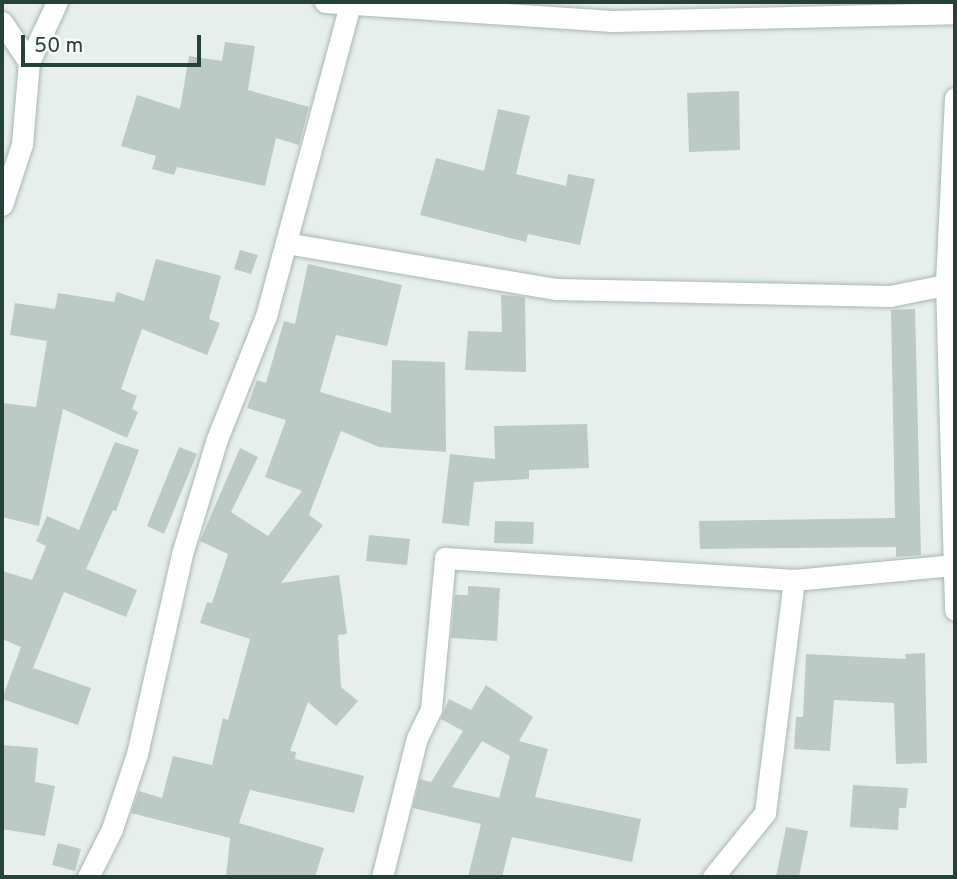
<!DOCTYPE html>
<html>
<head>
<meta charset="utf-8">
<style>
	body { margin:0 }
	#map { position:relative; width:957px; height:879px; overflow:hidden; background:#e6efeb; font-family:Overpass,sans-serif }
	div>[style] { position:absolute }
	.building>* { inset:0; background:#bbcac4 }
	.roads { filter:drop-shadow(0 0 2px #a8b8b2) drop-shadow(0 0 2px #a8b8b2) }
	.minor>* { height:21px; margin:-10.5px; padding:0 10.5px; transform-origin:10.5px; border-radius:10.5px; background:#fff }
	span { translate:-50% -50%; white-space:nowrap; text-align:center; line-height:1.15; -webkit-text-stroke:6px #f7fbf9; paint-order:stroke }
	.frame { position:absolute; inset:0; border:4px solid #24423a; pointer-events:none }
	.scale { position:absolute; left:21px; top:35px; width:180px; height:32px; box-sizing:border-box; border:4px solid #24423a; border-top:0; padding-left:9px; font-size:21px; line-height:24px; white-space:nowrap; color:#24423a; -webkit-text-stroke:5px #f7fbf9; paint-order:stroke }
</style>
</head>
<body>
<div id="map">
	<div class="building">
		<i style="clip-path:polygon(225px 42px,255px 46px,248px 90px,309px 107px,299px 145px,276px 138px,265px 186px,177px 167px,174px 175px,152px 169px,156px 156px,121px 146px,137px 95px,180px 109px,189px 56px,222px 61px)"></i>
		<i style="clip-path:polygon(739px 91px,740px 150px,689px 152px,687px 93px)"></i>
		<i style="clip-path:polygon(498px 109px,530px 116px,516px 174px,566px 186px,568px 174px,595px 179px,580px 245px,528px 234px,526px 242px,420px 215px,436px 158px,484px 171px)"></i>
		<i style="clip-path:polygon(240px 250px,258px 255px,251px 274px,234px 269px)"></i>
		<i style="clip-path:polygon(156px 259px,221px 276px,209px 319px,220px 323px,207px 355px,142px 329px,121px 389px,137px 396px,132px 409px,138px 412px,127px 438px,63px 409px,39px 526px,2px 517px,2px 403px,36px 407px,47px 341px,10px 335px,15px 303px,55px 309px,58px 293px,114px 302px,117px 292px,144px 301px)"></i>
		<i style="clip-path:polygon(308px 264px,402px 285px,387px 346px,336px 335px,320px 392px,391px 413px,392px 360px,445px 362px,446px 452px,379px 447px,341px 431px,309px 515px,323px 525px,281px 583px,339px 575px,347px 634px,338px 635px,341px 687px,358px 701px,336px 726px,308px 702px,290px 751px,296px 752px,295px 759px,364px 776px,354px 813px,250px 790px,239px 823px,324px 848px,315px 877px,226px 877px,230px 838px,131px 813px,139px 791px,162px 798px,173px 756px,212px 765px,223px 718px,228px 720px,250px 639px,200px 623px,207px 602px,212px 603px,228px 554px,200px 541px,240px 448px,258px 457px,231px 512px,268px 536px,302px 491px,265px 477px,286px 420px,247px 408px,257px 380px,266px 383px,284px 321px,295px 324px)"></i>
		<i style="clip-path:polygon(501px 295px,525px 297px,526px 372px,465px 370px,468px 331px,502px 332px)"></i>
		<i style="clip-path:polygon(915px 309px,921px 555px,896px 557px,896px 547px,700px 549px,699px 521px,895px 518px,891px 310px)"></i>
		<i style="clip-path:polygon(587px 424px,589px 468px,529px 470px,529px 479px,474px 482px,469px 526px,442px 523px,450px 454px,495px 459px,494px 426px)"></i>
		<i style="clip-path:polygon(115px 442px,139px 450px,116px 511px,113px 510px,86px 569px,137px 590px,126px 617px,64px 592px,33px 668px,91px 688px,78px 725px,2px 699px,21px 647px,2px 639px,2px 571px,32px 580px,46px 546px,36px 541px,47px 516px,79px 530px)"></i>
		<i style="clip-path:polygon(179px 447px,197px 454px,164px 534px,147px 526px)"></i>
		<i style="clip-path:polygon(495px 521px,534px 522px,533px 544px,494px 543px)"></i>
		<i style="clip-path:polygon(369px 535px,410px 539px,407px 565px,366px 561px)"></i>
		<i style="clip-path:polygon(468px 586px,500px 588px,497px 641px,451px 638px,455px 595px,468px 595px)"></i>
		<i style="clip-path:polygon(925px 653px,927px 763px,896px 764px,894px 703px,834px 700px,830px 751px,794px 749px,796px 717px,803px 717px,806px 654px,906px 659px,905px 654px)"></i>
		<i style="clip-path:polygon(evenodd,486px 685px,533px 717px,519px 741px,548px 749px,535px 797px,641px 819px,632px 862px,512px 837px,502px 877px,468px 877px,481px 824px,413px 808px,420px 779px,431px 782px,463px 731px,441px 719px,449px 699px,471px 710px,486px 685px,482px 741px,510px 756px,499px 798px,452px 787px,482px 741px)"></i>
		<i style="clip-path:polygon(2px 745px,38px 748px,35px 782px,55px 786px,45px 836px,2px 829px)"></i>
		<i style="clip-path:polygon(853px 785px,908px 788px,906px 808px,899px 808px,898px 830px,850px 827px)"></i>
		<i style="clip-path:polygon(786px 827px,808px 831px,799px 877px,776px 877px)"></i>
		<i style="clip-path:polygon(58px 843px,81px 849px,75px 871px,52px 865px)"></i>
	</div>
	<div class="roads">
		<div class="minor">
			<i style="left:325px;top:2px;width:288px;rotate:3.8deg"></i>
			<i style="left:612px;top:21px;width:343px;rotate:-1.3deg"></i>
			<i style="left:2px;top:22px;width:48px;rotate:56deg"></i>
			<i style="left:955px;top:98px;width:185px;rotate:92.8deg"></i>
			<i style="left:946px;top:283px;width:327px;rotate:88.4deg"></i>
			<i style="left:2px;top:205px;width:64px;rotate:-71.8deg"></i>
			<i style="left:22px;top:144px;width:82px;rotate:-85.1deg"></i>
			<i style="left:29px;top:62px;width:66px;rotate:-65deg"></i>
			<i style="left:286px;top:243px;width:274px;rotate:9.7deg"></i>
			<i style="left:556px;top:289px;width:334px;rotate:1.2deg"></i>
			<i style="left:890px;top:296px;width:66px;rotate:-11.3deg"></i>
			<i style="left:88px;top:877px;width:54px;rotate:-63.4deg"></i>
			<i style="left:112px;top:829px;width:79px;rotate:-71.6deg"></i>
			<i style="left:137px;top:754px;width:205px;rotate:-77.3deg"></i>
			<i style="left:182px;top:554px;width:120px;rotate:-73.1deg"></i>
			<i style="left:217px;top:439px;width:132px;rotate:-68.3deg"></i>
			<i style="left:266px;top:316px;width:322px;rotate:-74.9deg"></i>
			<i style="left:382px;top:877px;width:143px;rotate:-75.9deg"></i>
			<i style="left:417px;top:738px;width:32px;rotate:-64deg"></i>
			<i style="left:431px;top:709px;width:152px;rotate:-84.7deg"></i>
			<i style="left:445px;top:558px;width:350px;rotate:3.6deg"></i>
			<i style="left:794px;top:580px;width:159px;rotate:-5.4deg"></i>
			<i style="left:713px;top:877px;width:82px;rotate:-50.9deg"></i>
			<i style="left:765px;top:813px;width:235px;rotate:-82.9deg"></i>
		</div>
	</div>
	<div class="frame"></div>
	<div class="scale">50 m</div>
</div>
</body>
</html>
